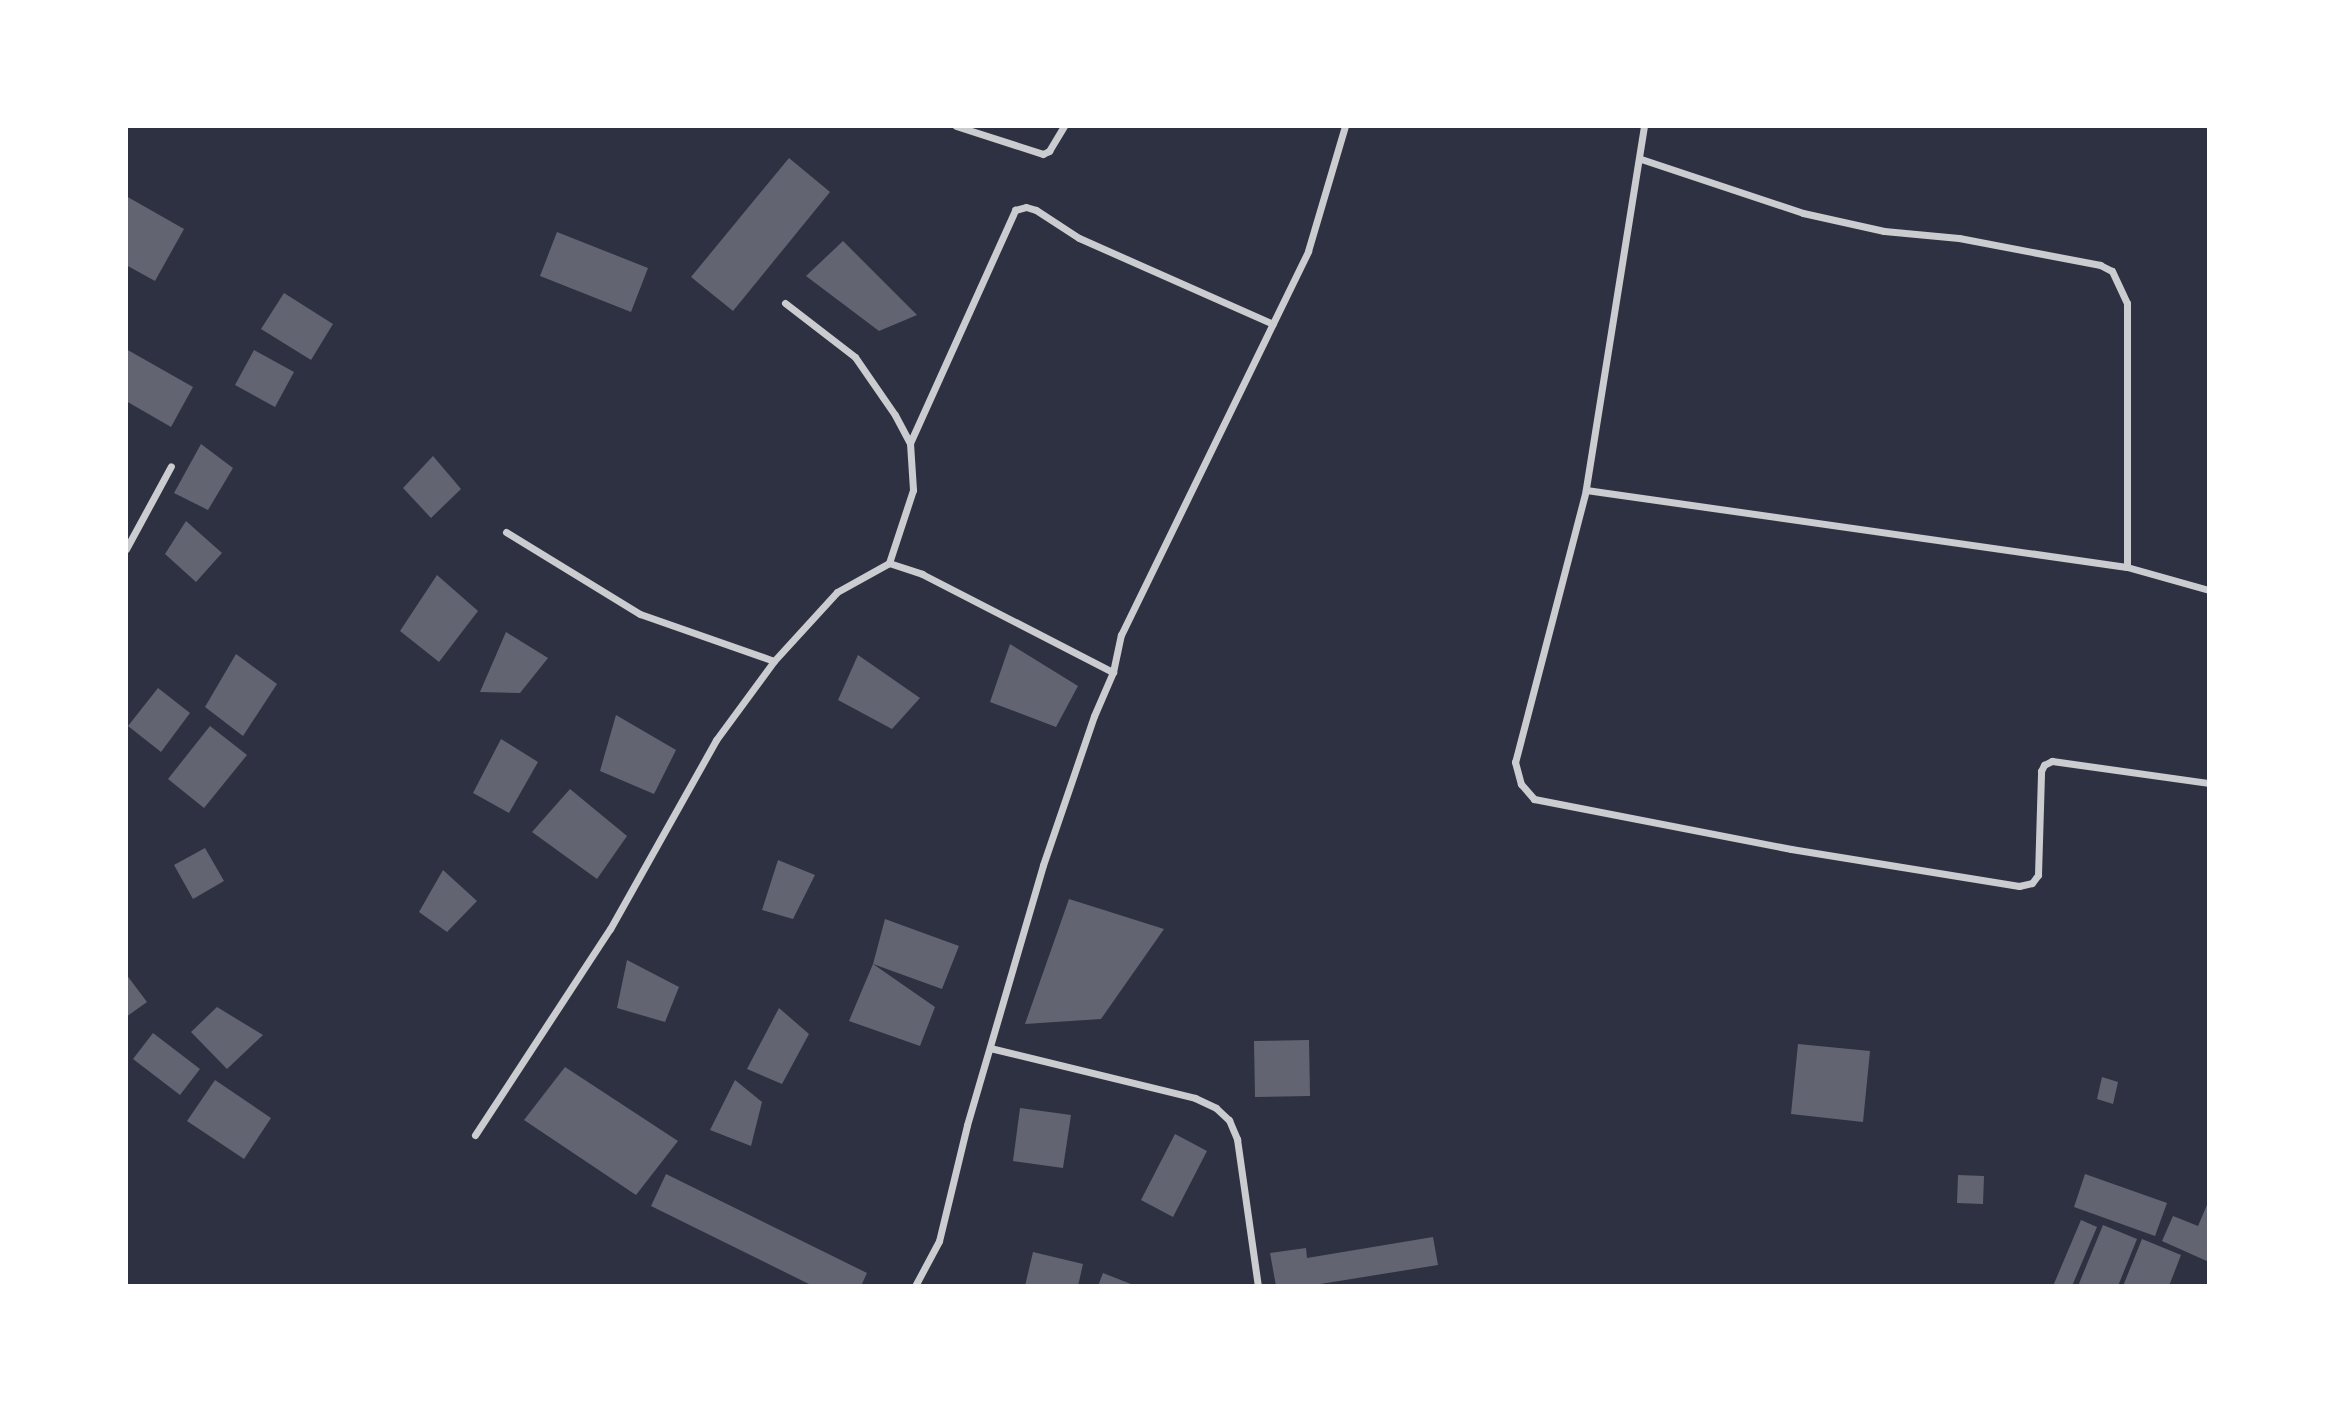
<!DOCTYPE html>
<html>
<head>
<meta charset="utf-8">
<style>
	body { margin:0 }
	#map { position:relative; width:2335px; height:1412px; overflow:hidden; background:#2d3142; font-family:Inter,sans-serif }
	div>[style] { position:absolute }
	.building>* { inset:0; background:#626471 }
	.minor>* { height:7px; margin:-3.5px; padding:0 3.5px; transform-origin:3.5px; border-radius:3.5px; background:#caccd0 }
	span { translate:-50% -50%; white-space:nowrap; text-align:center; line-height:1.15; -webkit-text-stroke:5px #fff; paint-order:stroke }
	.frame { position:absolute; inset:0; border:128px solid #fff; pointer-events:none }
</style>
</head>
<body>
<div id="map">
	<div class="building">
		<i style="clip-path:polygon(789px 158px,830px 192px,733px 311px,691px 277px)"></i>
		<i style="clip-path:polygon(126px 196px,184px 229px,155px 281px,126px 265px)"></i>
		<i style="clip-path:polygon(557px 232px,648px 268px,631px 312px,540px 276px)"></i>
		<i style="clip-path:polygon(843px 241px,917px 315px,879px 331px,806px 276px)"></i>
		<i style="clip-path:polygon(284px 293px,333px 324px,311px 360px,261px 329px)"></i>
		<i style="clip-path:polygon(126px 349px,193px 387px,171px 427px,126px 401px)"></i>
		<i style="clip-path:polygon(254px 350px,294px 372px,275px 407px,235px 385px)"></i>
		<i style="clip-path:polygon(201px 444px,233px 468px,208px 510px,174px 493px)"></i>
		<i style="clip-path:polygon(433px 456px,461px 489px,431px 518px,403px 488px)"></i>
		<i style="clip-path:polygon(186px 521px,222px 553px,196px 582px,165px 554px)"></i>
		<i style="clip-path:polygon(437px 575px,478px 611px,439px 662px,400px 631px)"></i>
		<i style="clip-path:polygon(506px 632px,548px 658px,520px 693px,480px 692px)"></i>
		<i style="clip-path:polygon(1010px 644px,1078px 686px,1056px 727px,990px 702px)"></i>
		<i style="clip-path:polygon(236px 654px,277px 684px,243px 736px,205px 707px)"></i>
		<i style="clip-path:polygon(858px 655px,920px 698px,892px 729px,838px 700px)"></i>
		<i style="clip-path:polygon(158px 688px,190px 713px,161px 752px,128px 726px)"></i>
		<i style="clip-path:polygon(616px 715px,676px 750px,654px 794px,600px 771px)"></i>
		<i style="clip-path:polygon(210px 726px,247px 755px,204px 808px,168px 779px)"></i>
		<i style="clip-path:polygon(501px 739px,538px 762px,509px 813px,473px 793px)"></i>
		<i style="clip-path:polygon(570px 789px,627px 836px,597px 879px,532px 832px)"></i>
		<i style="clip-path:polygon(205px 848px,224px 881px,193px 899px,174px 865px)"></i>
		<i style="clip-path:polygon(778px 860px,815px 875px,793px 919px,762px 910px)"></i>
		<i style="clip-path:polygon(443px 870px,477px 901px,447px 932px,419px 912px)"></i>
		<i style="clip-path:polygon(1069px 899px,1164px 929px,1101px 1019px,1025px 1024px)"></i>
		<i style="clip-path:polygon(885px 919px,959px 946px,942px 989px,873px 964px,935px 1007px,920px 1046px,849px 1021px,873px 964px)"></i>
		<i style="clip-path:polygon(627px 960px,679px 987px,665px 1022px,617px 1008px)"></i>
		<i style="clip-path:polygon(126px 974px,147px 1002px,126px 1017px)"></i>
		<i style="clip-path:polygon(217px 1007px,263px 1035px,227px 1069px,191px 1032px)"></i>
		<i style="clip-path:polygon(779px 1008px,809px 1034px,782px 1084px,747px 1069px)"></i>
		<i style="clip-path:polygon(153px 1033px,200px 1069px,180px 1095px,133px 1059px)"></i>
		<i style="clip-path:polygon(1309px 1040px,1310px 1096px,1255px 1097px,1254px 1041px)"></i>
		<i style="clip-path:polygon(1798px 1044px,1870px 1051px,1863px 1122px,1791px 1114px)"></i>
		<i style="clip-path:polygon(565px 1067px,678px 1141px,636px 1195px,524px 1120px)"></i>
		<i style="clip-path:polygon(2102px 1077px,2118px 1082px,2113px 1104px,2097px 1099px)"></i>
		<i style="clip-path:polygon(215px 1080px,271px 1118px,244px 1159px,187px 1121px)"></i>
		<i style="clip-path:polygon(735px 1080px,762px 1102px,751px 1146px,710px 1130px)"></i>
		<i style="clip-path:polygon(1020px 1108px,1071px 1115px,1063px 1168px,1013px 1161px)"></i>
		<i style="clip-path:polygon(1175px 1134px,1207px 1151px,1173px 1217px,1141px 1200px)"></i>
		<i style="clip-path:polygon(666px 1174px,867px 1273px,861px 1286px,813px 1286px,651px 1206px)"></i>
		<i style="clip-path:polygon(2085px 1174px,2167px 1203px,2155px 1236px,2074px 1207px)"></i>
		<i style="clip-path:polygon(1958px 1175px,1984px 1176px,1983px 1204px,1957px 1203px)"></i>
		<i style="clip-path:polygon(2207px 1205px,2209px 1262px,2162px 1241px,2173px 1216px,2198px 1226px)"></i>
		<i style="clip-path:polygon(2081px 1220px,2097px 1227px,2072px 1286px,2053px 1286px)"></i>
		<i style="clip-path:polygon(2103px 1225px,2137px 1239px,2118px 1286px,2078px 1286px)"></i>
		<i style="clip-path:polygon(1433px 1237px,1438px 1265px,1308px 1286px,1276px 1286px,1270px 1253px,1306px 1248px,1307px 1258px)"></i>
		<i style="clip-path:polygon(2142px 1239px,2181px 1255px,2169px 1286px,2123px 1286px)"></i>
		<i style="clip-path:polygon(1033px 1252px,1083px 1264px,1078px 1286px,1025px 1286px)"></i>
		<i style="clip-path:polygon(1103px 1273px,1136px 1286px,1098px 1286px)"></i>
	</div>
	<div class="minor">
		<i style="left:956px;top:126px;width:91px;rotate:17.8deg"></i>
		<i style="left:1043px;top:154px;width:7px;rotate:-27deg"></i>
		<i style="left:1049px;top:151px;width:29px;rotate:-59deg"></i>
		<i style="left:1644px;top:126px;width:369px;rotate:99.1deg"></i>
		<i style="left:1586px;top:490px;width:281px;rotate:104.6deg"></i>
		<i style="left:1515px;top:762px;width:23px;rotate:75deg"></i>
		<i style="left:1521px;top:784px;width:20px;rotate:49deg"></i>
		<i style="left:1534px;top:799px;width:262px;rotate:11deg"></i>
		<i style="left:1791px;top:849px;width:231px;rotate:9.2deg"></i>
		<i style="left:2019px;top:886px;width:13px;rotate:-13deg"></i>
		<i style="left:2032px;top:883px;width:10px;rotate:-53deg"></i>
		<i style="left:2038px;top:875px;width:104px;rotate:-88.3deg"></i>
		<i style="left:2041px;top:771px;width:7px;rotate:-63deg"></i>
		<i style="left:2044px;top:765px;width:9px;rotate:-27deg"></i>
		<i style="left:2052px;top:761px;width:159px;rotate:8deg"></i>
		<i style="left:1641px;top:159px;width:171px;rotate:18.4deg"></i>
		<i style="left:1803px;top:213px;width:83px;rotate:12.5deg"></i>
		<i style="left:1884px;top:231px;width:75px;rotate:5.3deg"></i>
		<i style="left:1959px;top:238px;width:144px;rotate:10.8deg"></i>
		<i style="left:2100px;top:265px;width:13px;rotate:27deg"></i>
		<i style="left:2112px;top:271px;width:35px;rotate:65deg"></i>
		<i style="left:2127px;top:303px;width:264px;rotate:90deg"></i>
		<i style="left:785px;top:303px;width:88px;rotate:37.6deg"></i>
		<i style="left:855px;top:357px;width:70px;rotate:55.4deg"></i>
		<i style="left:895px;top:415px;width:32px;rotate:62deg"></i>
		<i style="left:910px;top:443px;width:47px;rotate:86.3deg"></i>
		<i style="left:913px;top:490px;width:77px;rotate:108.2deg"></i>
		<i style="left:910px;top:443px;width:256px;rotate:-65.7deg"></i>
		<i style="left:1015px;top:210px;width:11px;rotate:-15deg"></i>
		<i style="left:1026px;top:207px;width:10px;rotate:17deg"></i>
		<i style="left:1036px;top:210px;width:51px;rotate:33.1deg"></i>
		<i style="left:1079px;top:238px;width:212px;rotate:23.9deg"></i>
		<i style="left:1586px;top:490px;width:546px;rotate:8.1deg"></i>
		<i style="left:2127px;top:567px;width:85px;rotate:15.7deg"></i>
		<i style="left:506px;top:532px;width:157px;rotate:31.5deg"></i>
		<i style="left:640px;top:614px;width:142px;rotate:19.3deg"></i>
		<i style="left:126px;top:549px;width:94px;rotate:-61.5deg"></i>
		<i style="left:990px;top:1048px;width:211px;rotate:13.7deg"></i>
		<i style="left:1195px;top:1098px;width:23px;rotate:25deg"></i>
		<i style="left:1216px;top:1108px;width:18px;rotate:43deg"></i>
		<i style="left:1229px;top:1120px;width:21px;rotate:67deg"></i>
		<i style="left:1237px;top:1139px;width:148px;rotate:81.9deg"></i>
		<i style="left:475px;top:1135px;width:246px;rotate:-56.8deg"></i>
		<i style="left:610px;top:929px;width:217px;rotate:-60.7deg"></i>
		<i style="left:716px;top:740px;width:98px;rotate:-53.7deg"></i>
		<i style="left:774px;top:661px;width:93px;rotate:-47.6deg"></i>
		<i style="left:837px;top:592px;width:60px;rotate:-29.1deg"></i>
		<i style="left:889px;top:563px;width:35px;rotate:18deg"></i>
		<i style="left:922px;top:574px;width:215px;rotate:27.2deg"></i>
		<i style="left:915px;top:1286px;width:51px;rotate:-61.9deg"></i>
		<i style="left:939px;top:1241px;width:119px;rotate:-76.4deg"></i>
		<i style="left:967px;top:1125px;width:271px;rotate:-73.7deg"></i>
		<i style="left:1043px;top:865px;width:157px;rotate:-71.1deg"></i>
		<i style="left:1094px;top:716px;width:48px;rotate:-66.6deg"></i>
		<i style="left:1113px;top:672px;width:38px;rotate:-78deg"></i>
		<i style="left:1121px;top:635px;width:427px;rotate:-64deg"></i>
		<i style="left:1308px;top:251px;width:130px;rotate:-73.5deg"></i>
	</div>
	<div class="frame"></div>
</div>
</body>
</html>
